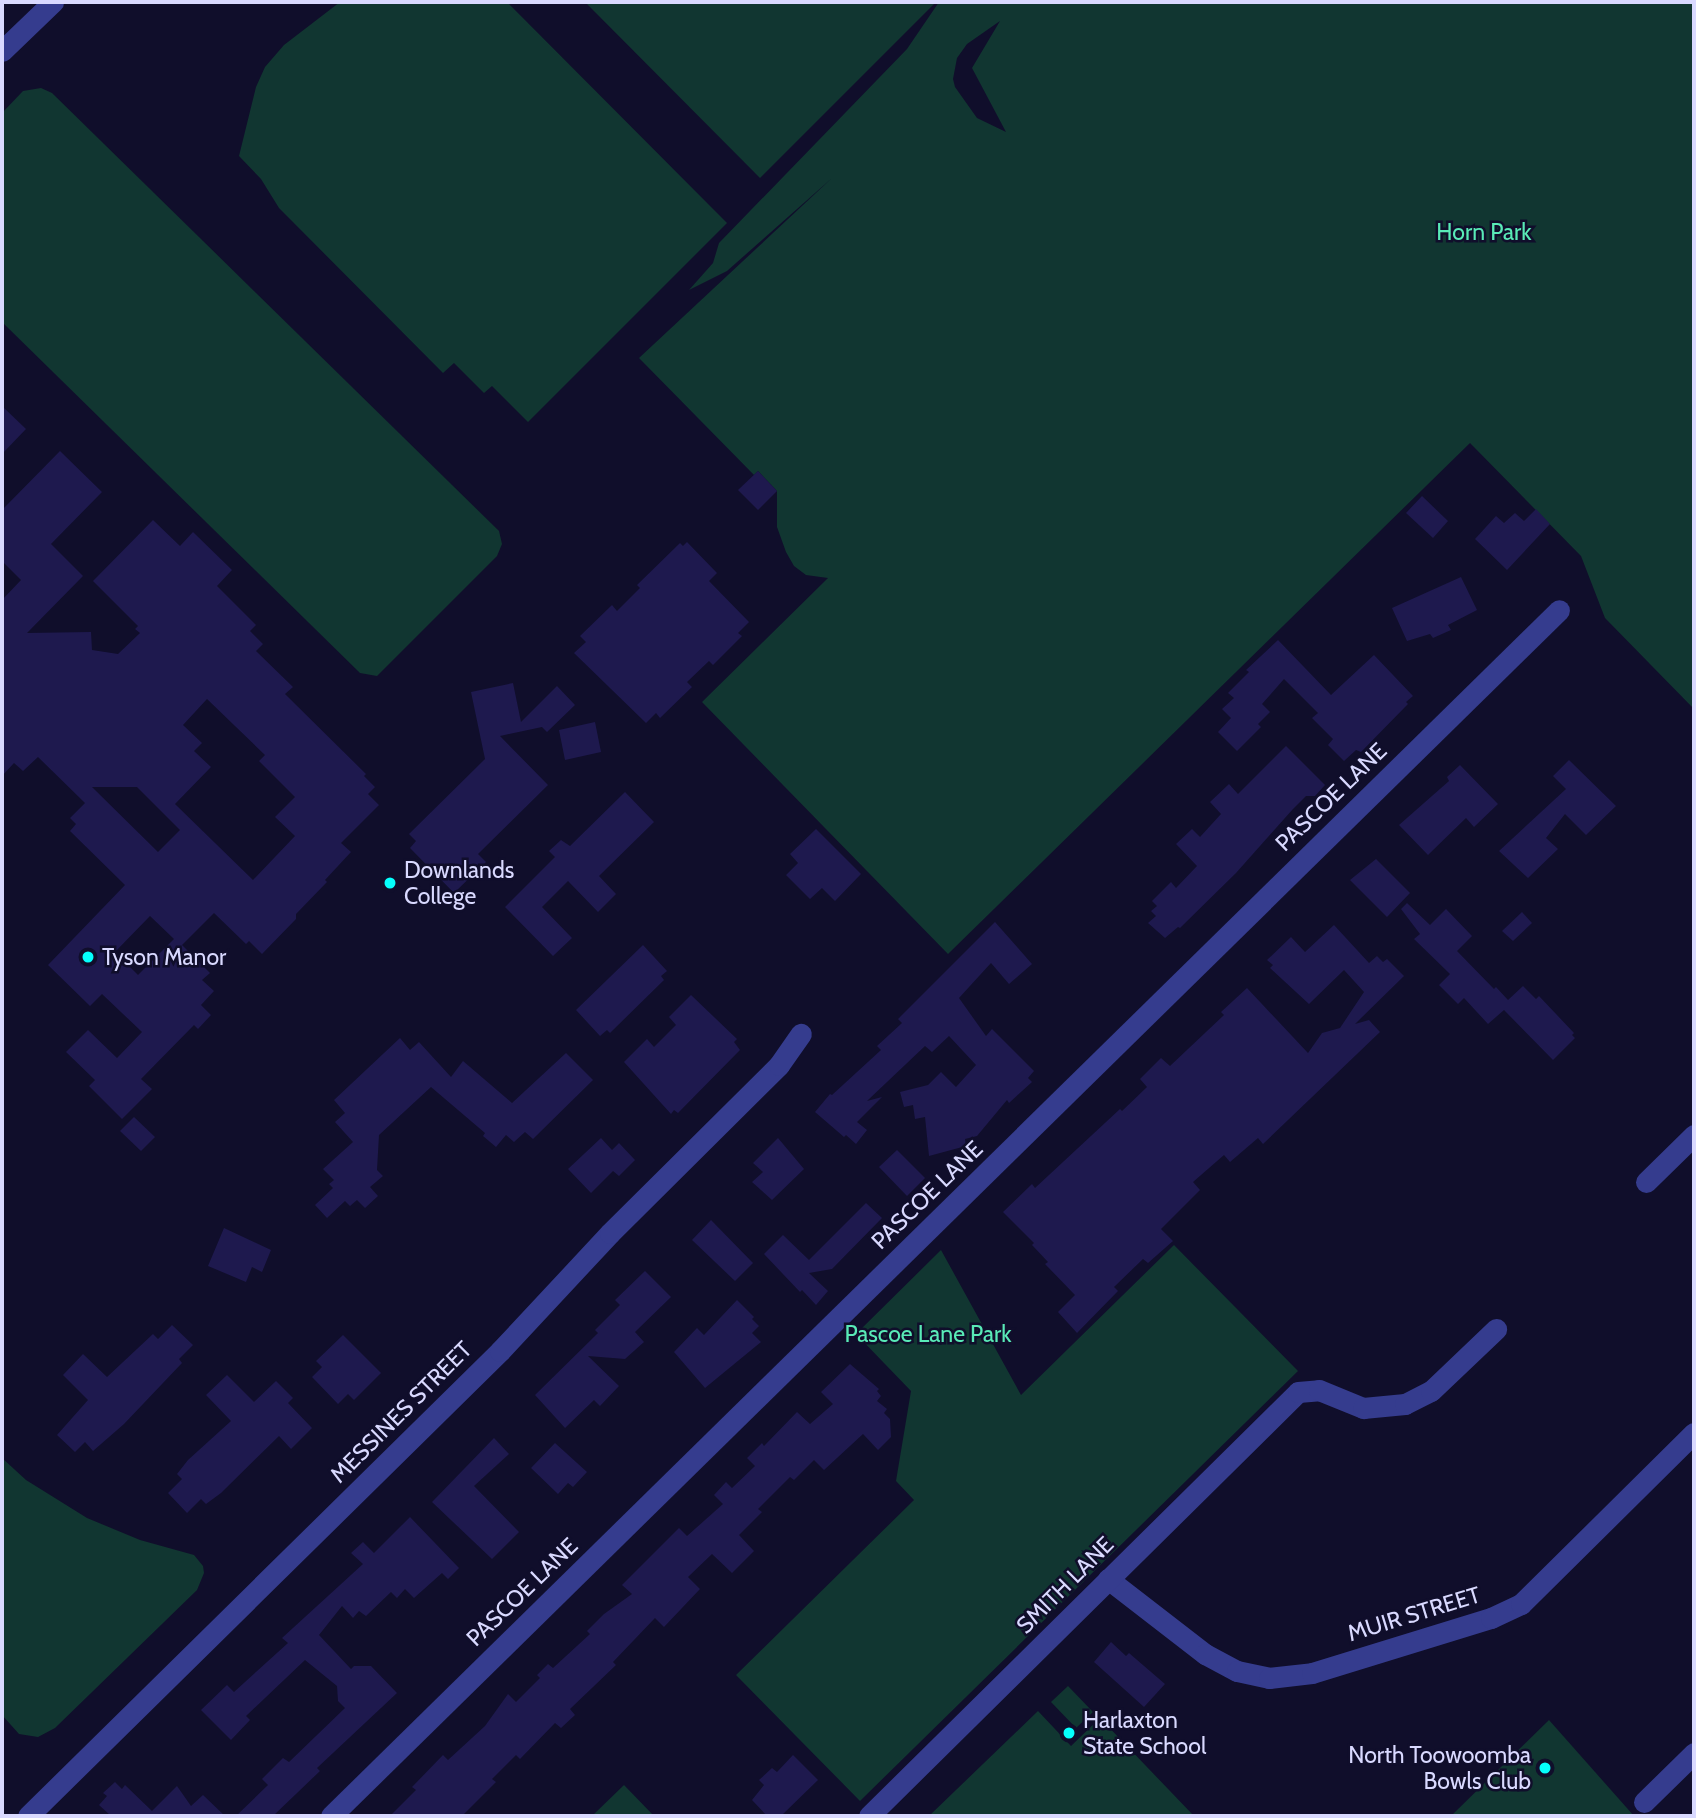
<!DOCTYPE html>
<html>
<head>
<meta charset="utf-8">
<style>
	body { margin:0 }
	#map { position:relative; width:1696px; height:1818px; overflow:hidden; background:#100e2b; font-family:Cabin,sans-serif }
	div>[style] { position:absolute }
	.green>* { inset:0; background:#113631 }
	.building>* { inset:0; background:#1e194e }
	.minor>* { height:21px; margin:-10.5px; padding:0 10.5px; transform-origin:10.5px; border-radius:10.5px; background:#353c8e }
	.dots>* { width:19px; height:19px; translate:-50% -50%; box-sizing:border-box; border:4px solid #100e2b; border-radius:50% }
	span { translate:-50% -50%; white-space:nowrap; text-align:center; line-height:1.15; -webkit-text-stroke:5px #100e2b; paint-order:stroke }
	.park-label { font-size:23px; color:#59eab7 }
	.street-label { font-size:23px; color:#d9d9ff }
	.poi-label { font-size:23px; color:#d9d9ff }
	.left { translate:0 -50%; text-align:left }
	.right { translate:-100% -50%; text-align:right }
	.frame { position:absolute; inset:0; border:4px solid #d9d9ff; pointer-events:none }
</style>
</head>
<body>
<div id="map">
	<div class="green">
		<i style="clip-path:polygon(340px 2px,507px 2px,727px 223px,528px 422px,492px 386px,484px 393px,454px 363px,443px 373px,279px 208px,261px 179px,239px 156px,256px 87px,265px 67px,284px 45px)"></i>
		<i style="clip-path:polygon(585px 2px,936px 2px,760px 178px)"></i>
		<i style="clip-path:polygon(evenodd,939px 2px,1694px 2px,1694px 709px,1605px 618px,1581px 556px,1470px 443px,948px 954px,702px 702px,828px 578px,806px 575px,794px 566px,786px 552px,777px 527px,777px 491px,758px 471px,754px 475px,639px 358px,832px 178px,727px 271px,689px 290px,713px 263px,719px 243px,907px 49px,939px 2px,1000px 21px,972px 68px,1006px 132px,977px 118px,955px 87px,953px 79px,957px 58px,967px 44px,1000px 21px)"></i>
		<i style="clip-path:polygon(41px 88px,52px 93px,499px 531px,502px 544px,497px 556px,377px 676px,360px 673px,2px 322px,2px 113px,23px 91px)"></i>
		<i style="clip-path:polygon(1174px 1245px,1298px 1371px,860px 1801px,736px 1675px,914px 1500px,896px 1481px,911px 1391px,856px 1334px,941px 1250px,1021px 1395px)"></i>
		<i style="clip-path:polygon(2px 1458px,26px 1480px,87px 1518px,140px 1540px,194px 1555px,203px 1566px,204px 1573px,197px 1590px,55px 1728px,38px 1737px,19px 1734px,2px 1715px)"></i>
		<i style="clip-path:polygon(1068px 1686px,1093px 1712px,1076px 1728px,1051px 1702px)"></i>
		<i style="clip-path:polygon(1038px 1711px,1071px 1746px,1100px 1718px,1194px 1816px,929px 1816px)"></i>
		<i style="clip-path:polygon(1549px 1720px,1634px 1816px,1451px 1816px)"></i>
		<i style="clip-path:polygon(624px 1785px,654px 1816px,592px 1816px)"></i>
	</div>
	<div class="building">
		<i style="clip-path:polygon(2px 406px,26px 429px,2px 454px)"></i>
		<i style="clip-path:polygon(evenodd,60px 451px,102px 492px,51px 544px,83px 576px,27px 633px,91px 632px,92px 650px,118px 654px,140px 633px,135px 629px,138px 626px,93px 581px,153px 520px,180px 546px,193px 532px,232px 570px,217px 586px,256px 625px,250px 631px,263px 644px,256px 651px,293px 687px,285px 694px,366px 774px,364px 776px,375px 787px,368px 794px,379px 805px,341px 843px,351px 852px,325px 880px,327px 882px,296px 914px,296px 919px,262px 954px,249px 941px,246px 944px,214px 913px,182px 945px,210px 973px,202px 980px,214px 991px,201px 1005px,211px 1015px,198px 1029px,194px 1025px,141px 1079px,152px 1089px,122px 1119px,89px 1086px,95px 1080px,66px 1052px,88px 1030px,117px 1058px,142px 1032px,102px 994px,90px 1006px,48px 965px,125px 885px,70px 831px,76px 824px,70px 818px,85px 803px,38px 757px,23px 771px,14px 763px,2px 776px,2px 600px,21px 580px,2px 561px,2px 510px,60px 451px,207px 699px,265px 755px,259px 761px,295px 797px,275px 817px,295px 836px,253px 880px,175px 804px,211px 767px,194px 751px,202px 743px,183px 725px,207px 699px,60px 451px,92px 787px,137px 787px,180px 830px,158px 852px,92px 787px,60px 451px,150px 916px,174px 939px,138px 975px,115px 952px,150px 916px)"></i>
		<i style="clip-path:polygon(758px 471px,777px 491px,758px 510px,738px 490px)"></i>
		<i style="clip-path:polygon(1422px 496px,1448px 521px,1433px 538px,1406px 513px)"></i>
		<i style="clip-path:polygon(1536px 509px,1550px 524px,1507px 570px,1475px 539px,1496px 516px,1504px 523px,1515px 513px,1524px 521px)"></i>
		<i style="clip-path:polygon(687px 542px,717px 573px,709px 581px,749px 622px,738px 633px,742px 636px,713px 665px,709px 661px,687px 682px,692px 687px,660px 718px,656px 713px,646px 723px,574px 653px,586px 642px,580px 636px,612px 605px,617px 611px,640px 588px,637px 585px,680px 543px,683px 546px)"></i>
		<i style="clip-path:polygon(1461px 577px,1477px 610px,1448px 625px,1451px 630px,1433px 638px,1430px 634px,1407px 641px,1392px 608px)"></i>
		<i style="clip-path:polygon(1278px 640px,1331px 695px,1374px 655px,1413px 696px,1406px 702px,1408px 704px,1361px 752px,1356px 750px,1344px 761px,1328px 745px,1333px 739px,1312px 718px,1318px 713px,1284px 679px,1262px 704px,1270px 712px,1258px 724px,1261px 727px,1237px 751px,1218px 732px,1231px 718px,1222px 709px,1234px 698px,1228px 693px,1249px 672px,1246px 670px)"></i>
		<i style="clip-path:polygon(513px 683px,521px 722px,557px 686px,575px 705px,547px 732px,542px 727px,500px 736px,548px 785px,478px 854px,486px 862px,454px 893px,410px 848px,416px 841px,409px 834px,485px 759px,471px 692px)"></i>
		<i style="clip-path:polygon(595px 722px,601px 752px,565px 760px,559px 730px)"></i>
		<i style="clip-path:polygon(1286px 746px,1325px 785px,1315px 796px,1306px 796px,1293px 809px,1236px 873px,1180px 928px,1178px 927px,1165px 938px,1148px 923px,1156px 916px,1151px 911px,1157px 906px,1152px 901px,1171px 882px,1176px 888px,1197px 866px,1176px 844px,1192px 829px,1200px 837px,1221px 814px,1210px 802px,1229px 784px,1238px 794px)"></i>
		<i style="clip-path:polygon(1569px 760px,1616px 806px,1586px 835px,1565px 814px,1546px 838px,1558px 849px,1528px 878px,1499px 851px,1566px 789px,1553px 776px)"></i>
		<i style="clip-path:polygon(1460px 765px,1498px 804px,1474px 827px,1466px 818px,1428px 855px,1399px 825px,1449px 781px,1447px 777px)"></i>
		<i style="clip-path:polygon(625px 792px,654px 822px,599px 876px,616px 894px,598px 912px,568px 881px,542px 907px,572px 938px,553px 956px,505px 907px,555px 857px,549px 851px,561px 840px,570px 846px)"></i>
		<i style="clip-path:polygon(816px 829px,861px 874px,835px 901px,822px 888px,810px 899px,786px 875px,798px 863px,790px 854px)"></i>
		<i style="clip-path:polygon(1376px 859px,1410px 893px,1387px 917px,1350px 880px)"></i>
		<i style="clip-path:polygon(1407px 903px,1430px 925px,1446px 909px,1472px 936px,1457px 951px,1494px 989px,1496px 987px,1508px 1000px,1523px 986px,1536px 999px,1539px 996px,1574px 1033px,1572px 1035px,1575px 1038px,1553px 1060px,1504px 1010px,1488px 1024px,1464px 998px,1458px 1004px,1439px 985px,1450px 974px,1414px 939px,1420px 934px,1401px 909px)"></i>
		<i style="clip-path:polygon(1522px 912px,1532px 923px,1513px 941px,1502px 931px)"></i>
		<i style="clip-path:polygon(995px 922px,1032px 964px,1009px 984px,991px 963px,959px 998px,986px 1036px,992px 1029px,1034px 1071px,1028px 1078px,1032px 1082px,1009px 1103px,1007px 1100px,977px 1136px,965px 1139px,966px 1146px,929px 1156px,925px 1117px,915px 1119px,913px 1105px,904px 1107px,900px 1092px,928px 1085px,941px 1072px,956px 1087px,976px 1065px,949px 1036px,932px 1052px,925px 1046px,867px 1101px,882px 1097px,857px 1122px,867px 1130px,856px 1144px,846px 1135px,844px 1137px,815px 1112px,830px 1094px,832px 1095px,881px 1050px,877px 1046px,902px 1023px,898px 1019px)"></i>
		<i style="clip-path:polygon(1334px 925px,1369px 963px,1377px 956px,1383px 962px,1387px 959px,1404px 976px,1355px 1024px,1369px 1020px,1380px 1032px,1263px 1144px,1258px 1138px,1230px 1162px,1224px 1155px,1193px 1182px,1200px 1190px,1161px 1229px,1173px 1241px,1148px 1263px,1143px 1259px,1114px 1287px,1118px 1291px,1077px 1333px,1058px 1312px,1075px 1295px,1045px 1264px,1048px 1262px,1032px 1245px,1034px 1243px,1003px 1212px,1032px 1184px,1035px 1188px,1120px 1109px,1122px 1111px,1147px 1087px,1140px 1079px,1161px 1058px,1170px 1066px,1224px 1015px,1221px 1012px,1247px 988px,1308px 1053px,1322px 1033px,1340px 1028px,1364px 992px,1344px 970px,1309px 1004px,1270px 968px,1273px 965px,1267px 960px,1291px 937px,1305px 952px)"></i>
		<i style="clip-path:polygon(643px 945px,667px 971px,661px 976px,664px 980px,610px 1033px,607px 1030px,600px 1036px,576px 1010px)"></i>
		<i style="clip-path:polygon(691px 995px,737px 1039px,734px 1042px,740px 1050px,678px 1113px,674px 1110px,671px 1114px,624px 1062px,647px 1039px,654px 1047px,676px 1025px,669px 1017px)"></i>
		<i style="clip-path:polygon(400px 1038px,410px 1050px,419px 1042px,451px 1077px,463px 1061px,512px 1103px,566px 1053px,593px 1080px,533px 1139px,525px 1132px,514px 1142px,506px 1135px,496px 1147px,483px 1136px,485px 1133px,431px 1087px,379px 1135px,377px 1170px,383px 1176px,370px 1187px,378px 1196px,365px 1208px,357px 1200px,350px 1206px,345px 1201px,327px 1218px,315px 1205px,333px 1188px,329px 1184px,334px 1180px,323px 1169px,353px 1142px,335px 1122px,345px 1113px,334px 1100px)"></i>
		<i style="clip-path:polygon(134px 1117px,155px 1137px,141px 1151px,120px 1131px)"></i>
		<i style="clip-path:polygon(601px 1138px,612px 1150px,619px 1143px,635px 1160px,619px 1176px,613px 1171px,591px 1193px,568px 1169px)"></i>
		<i style="clip-path:polygon(778px 1138px,804px 1169px,772px 1200px,752px 1182px,763px 1172px,753px 1163px)"></i>
		<i style="clip-path:polygon(897px 1150px,925px 1178px,907px 1196px,879px 1167px)"></i>
		<i style="clip-path:polygon(866px 1203px,882px 1218px,832px 1269px,809px 1273px,828px 1291px,816px 1305px,802px 1290px,800px 1292px,764px 1254px,783px 1235px,809px 1260px)"></i>
		<i style="clip-path:polygon(711px 1220px,753px 1263px,735px 1281px,692px 1240px)"></i>
		<i style="clip-path:polygon(224px 1228px,271px 1250px,262px 1272px,252px 1267px,246px 1282px,208px 1266px)"></i>
		<i style="clip-path:polygon(645px 1271px,671px 1297px,635px 1332px,644px 1342px,625px 1359px,588px 1356px,619px 1386px,600px 1406px,594px 1400px,565px 1428px,535px 1395px,598px 1333px,595px 1330px,620px 1305px,615px 1300px)"></i>
		<i style="clip-path:polygon(737px 1300px,754px 1317px,752px 1319px,759px 1326px,752px 1333px,761px 1342px,705px 1388px,674px 1352px,697px 1328px,704px 1335px)"></i>
		<i style="clip-path:polygon(172px 1325px,193px 1345px,179px 1359px,182px 1363px,124px 1424px,93px 1451px,85px 1442px,75px 1452px,57px 1435px,88px 1400px,63px 1375px,83px 1354px,107px 1377px,153px 1334px,158px 1339px)"></i>
		<i style="clip-path:polygon(343px 1335px,381px 1373px,354px 1400px,348px 1394px,338px 1404px,312px 1377px,322px 1367px,316px 1361px)"></i>
		<i style="clip-path:polygon(850px 1364px,879px 1389px,877px 1391px,881px 1396px,877px 1401px,887px 1409px,884px 1413px,890px 1419px,891px 1437px,878px 1450px,863px 1434px,824px 1470px,814px 1460px,794px 1480px,790px 1477px,758px 1509px,762px 1512px,739px 1535px,754px 1551px,732px 1573px,712px 1554px,688px 1577px,700px 1589px,664px 1627px,655px 1618px,613px 1662px,616px 1665px,570px 1709px,575px 1715px,561px 1728px,555px 1723px,520px 1759px,516px 1755px,492px 1779px,496px 1782px,462px 1816px,390px 1816px,416px 1790px,412px 1787px,443px 1755px,448px 1760px,485px 1726px,508px 1694px,516px 1702px,540px 1678px,537px 1675px,548px 1664px,553px 1668px,590px 1634px,587px 1631px,604px 1614px,632px 1594px,622px 1585px,679px 1528px,687px 1536px,723px 1504px,714px 1495px,726px 1482px,732px 1488px,755px 1466px,747px 1458px,762px 1443px,764px 1446px,797px 1412px,810px 1424px,833px 1404px,821px 1392px)"></i>
		<i style="clip-path:polygon(227px 1375px,254px 1402px,276px 1381px,293px 1398px,288px 1403px,312px 1428px,291px 1449px,279px 1436px,221px 1493px,206px 1504px,201px 1499px,187px 1513px,168px 1493px,182px 1479px,177px 1474px,188px 1460px,231px 1421px,206px 1395px)"></i>
		<i style="clip-path:polygon(494px 1438px,509px 1454px,474px 1486px,519px 1532px,492px 1559px,432px 1502px)"></i>
		<i style="clip-path:polygon(555px 1443px,587px 1472px,573px 1487px,568px 1483px,558px 1494px,531px 1468px)"></i>
		<i style="clip-path:polygon(410px 1517px,459px 1568px,448px 1579px,442px 1573px,414px 1598px,405px 1589px,397px 1598px,391px 1592px,366px 1616px,359px 1611px,353px 1618px,342px 1606px,319px 1635px,351px 1669px,354px 1666px,371px 1666px,397px 1693px,317px 1768px,320px 1771px,273px 1816px,236px 1816px,268px 1785px,262px 1779px,283px 1758px,289px 1762px,345px 1708px,338px 1701px,337px 1686px,305px 1660px,246px 1716px,250px 1720px,231px 1740px,201px 1710px,227px 1685px,234px 1692px,288px 1643px,282px 1638px,363px 1564px,351px 1553px,363px 1542px,374px 1553px)"></i>
		<i style="clip-path:polygon(1111px 1642px,1126px 1656px,1129px 1653px,1165px 1684px,1144px 1707px,1094px 1662px)"></i>
		<i style="clip-path:polygon(793px 1755px,818px 1780px,781px 1816px,767px 1816px,752px 1800px,764px 1785px,759px 1780px,772px 1768px,777px 1772px)"></i>
		<i style="clip-path:polygon(115px 1782px,122px 1789px,125px 1785px,152px 1811px,177px 1786px,191px 1806px,203px 1795px,225px 1816px,111px 1816px,99px 1805px,107px 1796px,103px 1793px)"></i>
	</div>
	<div class="minor">
		<i style="left:2px;top:51px;width:71px;rotate:-43.9deg"></i>
		<i style="left:1646px;top:1182px;width:67px;rotate:-44.4deg"></i>
		<i style="left:1108px;top:1579px;width:123px;rotate:37.7deg"></i>
		<i style="left:1205px;top:1654px;width:36px;rotate:28deg"></i>
		<i style="left:1237px;top:1671px;width:33px;rotate:12deg"></i>
		<i style="left:1269px;top:1678px;width:43px;rotate:-6.6deg"></i>
		<i style="left:1312px;top:1673px;width:187px;rotate:-17.1deg"></i>
		<i style="left:1491px;top:1618px;width:33px;rotate:-25deg"></i>
		<i style="left:1521px;top:1604px;width:243px;rotate:-44.7deg"></i>
		<i style="left:1644px;top:1802px;width:70px;rotate:-44.4deg"></i>
		<i style="left:28px;top:1816px;width:663px;rotate:-44.57deg"></i>
		<i style="left:500px;top:1351px;width:161px;rotate:-47deg"></i>
		<i style="left:610px;top:1233px;width:238px;rotate:-44.8deg"></i>
		<i style="left:779px;top:1065px;width:38px;rotate:-55deg"></i>
		<i style="left:331px;top:1816px;width:1721px;rotate:-44.48deg"></i>
		<i style="left:869px;top:1816px;width:603px;rotate:-44.66deg"></i>
		<i style="left:1298px;top:1392px;width:21px;rotate:-5deg"></i>
		<i style="left:1319px;top:1390px;width:48px;rotate:22.2deg"></i>
		<i style="left:1363px;top:1408px;width:42px;rotate:-5.4deg"></i>
		<i style="left:1405px;top:1404px;width:29px;rotate:-27deg"></i>
		<i style="left:1431px;top:1391px;width:90px;rotate:-43.6deg"></i>
	</div>
	<div class="dots">
		<i style="left:390px;top:883px;background:#05fffd"></i>
		<i style="left:88px;top:957px;background:#05fffd"></i>
		<i style="left:1069px;top:1733px;background:#05fffd"></i>
		<i style="left:1545px;top:1768px;background:#05fffd"></i>
	</div>
	<div class="park-label">
		<span style="left:1484px;top:232px">Horn Park</span>
		<span style="left:928px;top:1334px">Pascoe Lane Park</span>
	</div>
	<div class="street-label">
		<span style="left:1331px;top:797px;rotate:-44deg">PASCOE LANE</span>
		<span style="left:927px;top:1195px;rotate:-44deg">PASCOE LANE</span>
		<span style="left:401px;top:1412px;rotate:-45deg">MESSINES STREET</span>
		<span style="left:1065px;top:1585px;rotate:-45deg">SMITH LANE</span>
		<span style="left:522px;top:1592px;rotate:-44deg">PASCOE LANE</span>
		<span style="left:1414px;top:1614px;rotate:-17deg">MUIR STREET</span>
	</div>
	<div class="poi-label">
		<span class="left" style="left:404px;top:883px">Downlands<br>College</span>
		<span class="left" style="left:102px;top:957px">Tyson Manor</span>
		<span class="left" style="left:1083px;top:1733px">Harlaxton<br>State School</span>
		<span class="right" style="left:1531px;top:1768px">North Toowoomba<br>Bowls Club</span>
	</div>
	<div class="frame"></div>
</div>
</body>
</html>
